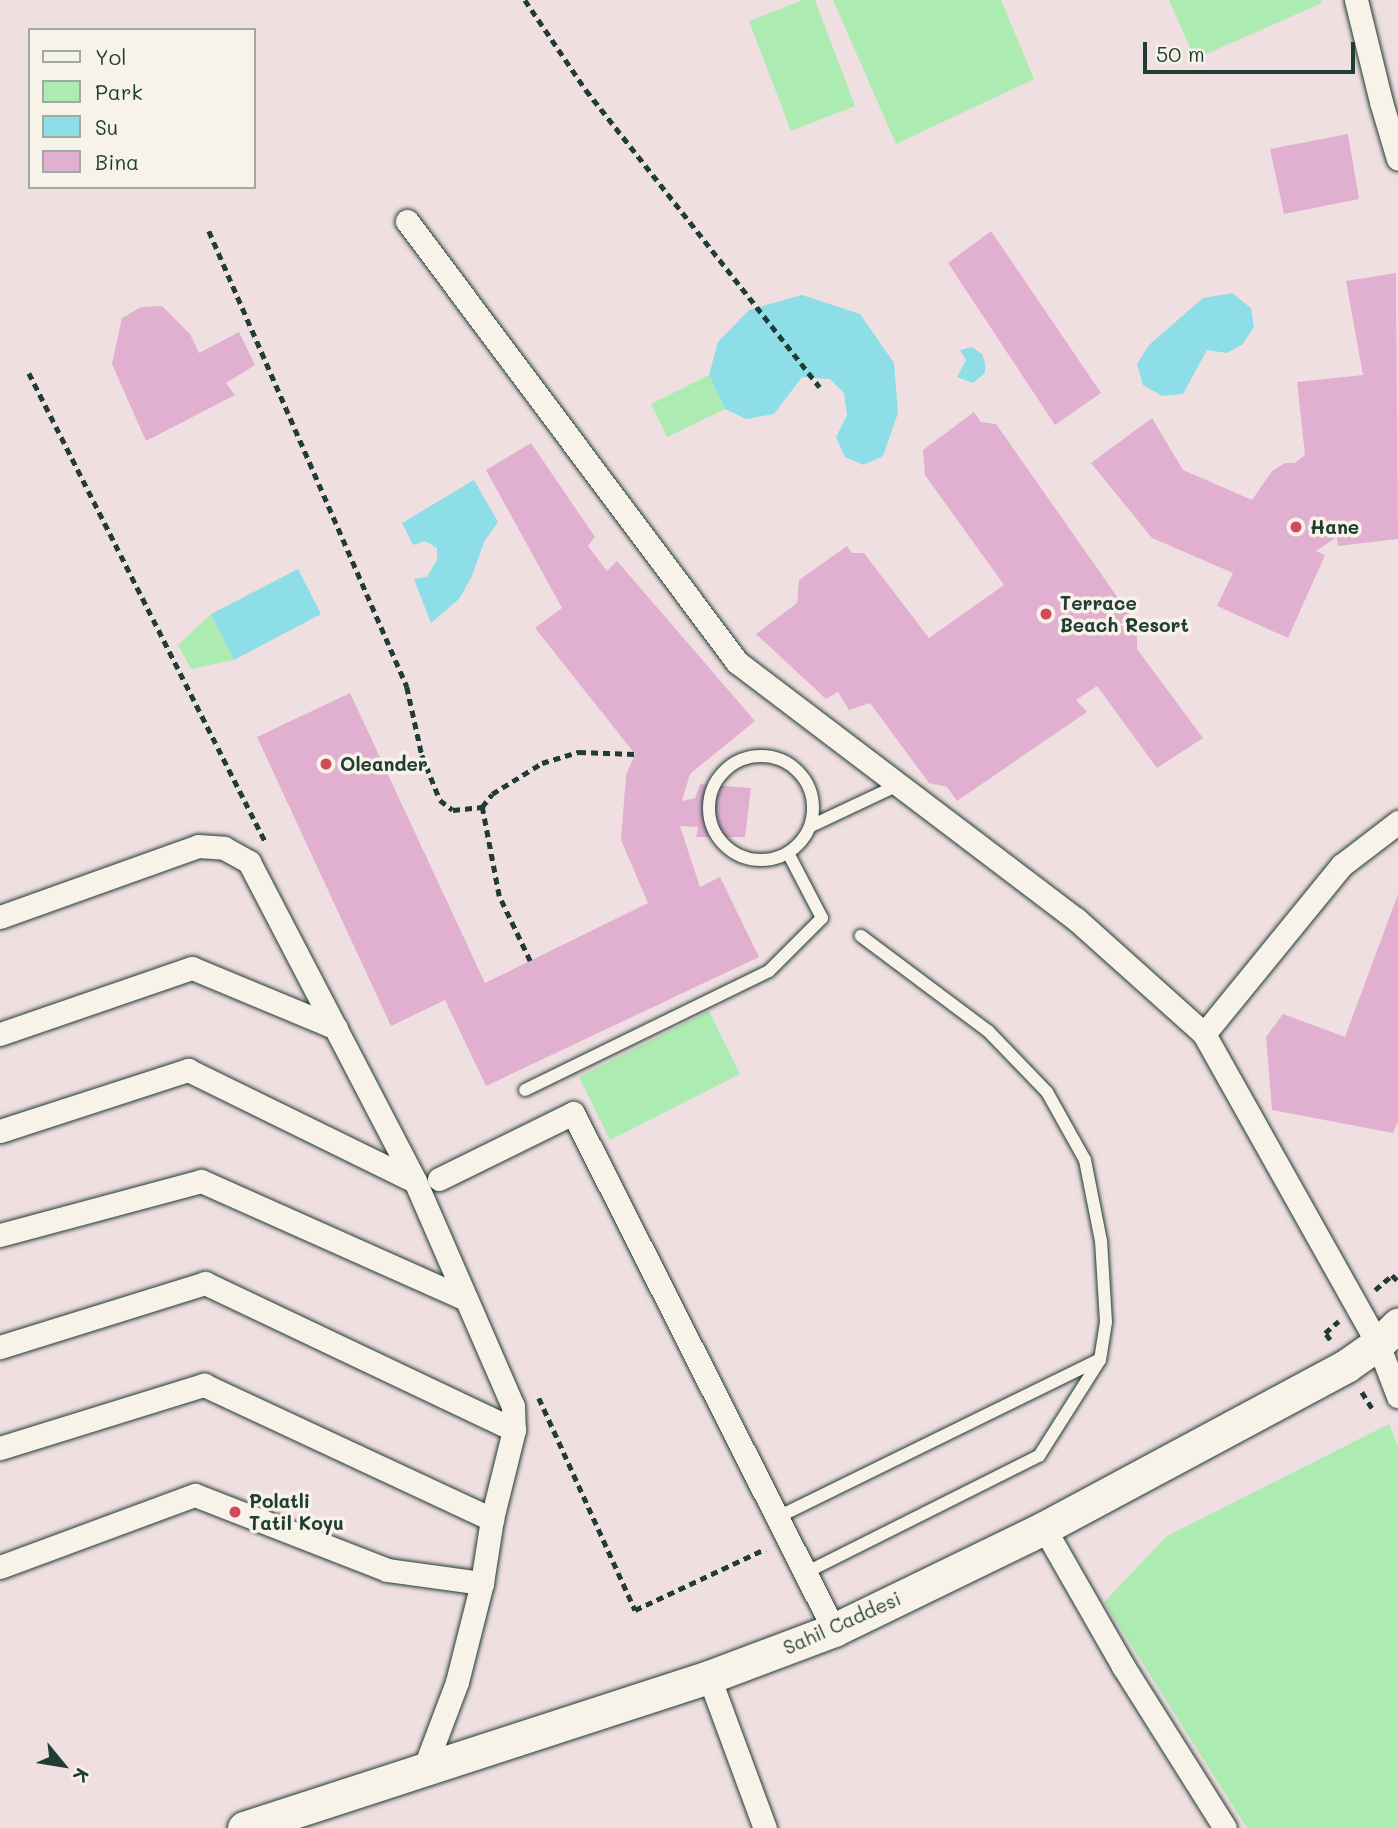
<!DOCTYPE html>
<html>
<head>
<meta charset="utf-8">
<style>
	body { margin:0 }
	#map { position:relative; width:1398px; height:1828px; overflow:hidden; background:#f0dfe1; font-family:Mali,sans-serif }
	div>[style] { position:absolute }
	.green>* { inset:0; background:#acebb2 }
	.water>* { inset:0; background:#8ddee7 }
	.building>* { inset:0; background:#e1b0d1 }
	.path>* { height:4.5px; margin-top:-2.25px; transform-origin:0; background:repeating-linear-gradient(90deg,#1f3d34 0 7px,transparent 0 12px) }
	.roads { filter:drop-shadow(0 0 2px #1f3d34) drop-shadow(0 0 2px #1f3d34) }
	.lane>* { height:12px; margin:-6px; padding:0 6px; transform-origin:6px; border-radius:6px; background:#f7f3e8 }
	.lane>.ring { margin:-6px; padding:0; box-sizing:content-box; background:none; border:12px solid #f7f3e8; border-radius:50% }
	.street>* { height:23px; margin:-11.5px; padding:0 11.5px; transform-origin:11.5px; border-radius:11.5px; background:#f7f3e8 }
	.secondary>* { height:33px; margin:-16.5px; padding:0 16.5px; transform-origin:16.5px; border-radius:16.5px; background:#f7f3e8 }
	.dots>* { width:19px; height:19px; translate:-50% -50%; box-sizing:border-box; border:4px solid #f7f3e8; border-radius:50% }
	span { translate:-50% -50%; white-space:nowrap; text-align:center; line-height:1.15; -webkit-text-stroke:7px #f7f3e8; paint-order:stroke }
	.poi-label { font-size:19px; color:#1f3d34; font-weight:700 }
	.left { translate:0 -50%; text-align:left }
	.street-label { font-size:19px; color:#1f3d34 }
	.legend { position:absolute; left:28px; top:28px; width:228px; height:161px; box-sizing:border-box; background:#f7f3e8; border:2px solid #a1aaa0; margin:0; padding:9px 12px; list-style:none; font-size:21px; color:#1f3d34 }
	.legend li { display:flex; align-items:center; gap:14px; height:35px }
	.legend b { width:35px; border:2px solid #a1aaa0 }
	.north { position:absolute; left:28px; top:1730px; width:70px; height:70px; -webkit-text-stroke:5px #f7f3e8; paint-order:stroke; rotate:120deg; font-size:19px; font-weight:700; line-height:28px; text-align:center; color:#1f3d34 }
	.north::after { content:''; display:block; margin:auto; width:24px; height:32px; background:#1f3d34; clip-path:polygon(50% 0,100% 100%,50% 72%,0 100%) }
	.scale { position:absolute; left:1143px; top:42px; width:212px; height:32px; box-sizing:border-box; border:4px solid #1f3d34; border-top:0; padding-left:9px; font-size:21px; line-height:24px; white-space:nowrap; color:#1f3d34; -webkit-text-stroke:5px #f7f3e8; paint-order:stroke }
</style>
</head>
<body>
<div id="map">
	<div class="green">
		<i style="clip-path:polygon(803px 0,815px 0,855px 106px,791px 131px,749px 21px)"></i>
		<i style="clip-path:polygon(833px 0,1001px 0,1034px 79px,896px 144px)"></i>
		<i style="clip-path:polygon(1169px 0,1321px 0,1322px 3px,1195px 59px)"></i>
		<i style="clip-path:polygon(709px 375px,725px 409px,667px 437px,651px 404px)"></i>
		<i style="clip-path:polygon(211px 614px,234px 660px,191px 669px,178px 645px)"></i>
		<i style="clip-path:polygon(709px 1011px,740px 1074px,610px 1140px,579px 1077px)"></i>
		<i style="clip-path:polygon(1389px 1424px,1398px 1446px,1398px 1828px,1247px 1828px,1104px 1602px,1167px 1536px)"></i>
	</div>
	<div class="water">
		<i style="clip-path:polygon(1232px 293px,1251px 308px,1254px 327px,1242px 345px,1227px 353px,1207px 350px,1183px 394px,1162px 396px,1143px 385px,1137px 364px,1149px 345px,1203px 298px)"></i>
		<i style="clip-path:polygon(802px 295px,860px 314px,894px 363px,898px 413px,883px 456px,864px 465px,845px 457px,836px 437px,847px 415px,844px 393px,830px 379px,802px 377px,774px 414px,746px 419px,725px 409px,709px 375px,718px 342px,749px 310px)"></i>
		<i style="clip-path:polygon(972px 347px,982px 354px,985px 363px,985px 373px,973px 383px,957px 377px,966px 360px,960px 350px)"></i>
		<i style="clip-path:polygon(474px 480px,498px 522px,484px 542px,472px 576px,459px 599px,431px 623px,414px 579px,427px 577px,437px 560px,437px 548px,425px 541px,413px 545px,402px 523px)"></i>
		<i style="clip-path:polygon(298px 569px,321px 614px,234px 660px,211px 614px)"></i>
	</div>
	<div class="building">
		<i style="clip-path:polygon(1348px 134px,1359px 199px,1284px 214px,1270px 149px)"></i>
		<i style="clip-path:polygon(991px 231px,1101px 393px,1055px 425px,948px 263px)"></i>
		<i style="clip-path:polygon(1396px 273px,1398px 539px,1338px 546px,1337px 537px,1316px 551px,1325px 555px,1288px 638px,1217px 606px,1233px 573px,1152px 538px,1091px 463px,1152px 418px,1183px 470px,1252px 500px,1272px 471px,1285px 463px,1295px 463px,1305px 455px,1297px 382px,1363px 375px,1346px 281px)"></i>
		<i style="clip-path:polygon(162px 306px,190px 334px,199px 353px,239px 332px,255px 365px,226px 383px,235px 395px,146px 441px,112px 364px,122px 318px,141px 307px)"></i>
		<i style="clip-path:polygon(974px 412px,981px 422px,996px 424px,1137px 625px,1137px 649px,1203px 738px,1157px 768px,1097px 686px,1076px 700px,1087px 712px,957px 801px,947px 787px,929px 783px,870px 703px,849px 710px,838px 692px,826px 699px,756px 634px,797px 603px,799px 580px,847px 546px,852px 553px,864px 553px,929px 638px,1004px 585px,925px 475px,923px 450px)"></i>
		<i style="clip-path:polygon(531px 443px,595px 537px,588px 546px,607px 571px,617px 561px,755px 721px,690px 774px,682px 801px,695px 798px,700px 784px,751px 788px,745px 837px,696px 837px,698px 827px,680px 826px,700px 887px,720px 877px,759px 957px,486px 1086px,445px 1000px,391px 1026px,257px 737px,350px 693px,485px 983px,648px 903px,621px 840px,626px 775px,635px 754px,535px 628px,562px 608px,486px 470px)"></i>
		<i style="clip-path:polygon(1398px 894px,1398px 1121px,1393px 1133px,1272px 1110px,1266px 1037px,1283px 1014px,1345px 1037px)"></i>
	</div>
	<div class="path">
		<i style="left:525px;top:0;width:109px;rotate:55.9deg"></i>
		<i style="left:586px;top:90px;width:378px;rotate:51.8deg"></i>
		<i style="left:209px;top:231px;width:497px;rotate:66.5deg"></i>
		<i style="left:407px;top:687px;width:70px;rotate:77.6deg"></i>
		<i style="left:422px;top:755px;width:48px;rotate:68.2deg"></i>
		<i style="left:440px;top:800px;width:16px;rotate:38deg"></i>
		<i style="left:453px;top:810px;width:29px;rotate:-6deg"></i>
		<i style="left:29px;top:373px;width:524px;rotate:63.24deg"></i>
		<i style="left:530px;top:961px;width:72px;rotate:-115.5deg"></i>
		<i style="left:499px;top:896px;width:91px;rotate:-100.8deg"></i>
		<i style="left:482px;top:807px;width:16px;rotate:-52deg"></i>
		<i style="left:492px;top:794px;width:59px;rotate:-31.8deg"></i>
		<i style="left:542px;top:763px;width:39px;rotate:-17deg"></i>
		<i style="left:579px;top:752px;width:56px;rotate:2deg"></i>
		<i style="left:1375px;top:1290px;width:23px;rotate:-41deg"></i>
		<i style="left:1392px;top:1275px;width:8px;rotate:45deg"></i>
		<i style="left:1330px;top:1340px;width:9px;rotate:-126deg"></i>
		<i style="left:1325px;top:1333px;width:18px;rotate:-41deg"></i>
		<i style="left:1362px;top:1392px;width:19px;rotate:58deg"></i>
		<i style="left:539px;top:1398px;width:233px;rotate:65.6deg"></i>
		<i style="left:635px;top:1610px;width:144px;rotate:-25.1deg"></i>
	</div>
	<div class="roads">
		<div class="lane">
			<i class="ring" style="left:709px;top:756px;width:92px;height:92px"></i>
			<i style="left:811px;top:826px;width:96px;rotate:-25.2deg"></i>
			<i style="left:525px;top:1090px;width:271px;rotate:-26deg"></i>
			<i style="left:769px;top:971px;width:75px;rotate:-45deg"></i>
			<i style="left:822px;top:918px;width:73px;rotate:-117.6deg"></i>
			<i style="left:778px;top:1517px;width:357px;rotate:-26.1deg"></i>
			<i style="left:805px;top:1573px;width:262px;rotate:-26.6deg"></i>
			<i style="left:1039px;top:1456px;width:114px;rotate:-57.6deg"></i>
			<i style="left:1100px;top:1360px;width:38px;rotate:-81deg"></i>
			<i style="left:1106px;top:1322px;width:81px;rotate:-93.5deg"></i>
			<i style="left:1101px;top:1241px;width:83px;rotate:-101.2deg"></i>
			<i style="left:1085px;top:1160px;width:78px;rotate:-119.2deg"></i>
			<i style="left:1047px;top:1092px;width:85px;rotate:-134deg"></i>
			<i style="left:988px;top:1031px;width:159px;rotate:-143.2deg"></i>
		</div>
		<div class="street">
			<i style="left:1356px;top:0;width:105px;rotate:76.2deg"></i>
			<i style="left:1381px;top:102px;width:59px;rotate:73.4deg"></i>
			<i style="left:407px;top:221px;width:551px;rotate:53.19deg"></i>
			<i style="left:737px;top:662px;width:425px;rotate:37.2deg"></i>
			<i style="left:1076px;top:919px;width:172px;rotate:41.9deg"></i>
			<i style="left:1204px;top:1034px;width:355px;rotate:60.7deg"></i>
			<i style="left:1378px;top:1344px;width:56px;rotate:69deg"></i>
			<i style="left:0;top:917px;width:210px;rotate:-19.7deg"></i>
			<i style="left:198px;top:846px;width:26px;rotate:4deg"></i>
			<i style="left:224px;top:848px;width:29px;rotate:29deg"></i>
			<i style="left:249px;top:862px;width:360px;rotate:62.5deg"></i>
			<i style="left:415px;top:1181px;width:245px;rotate:66.5deg"></i>
			<i style="left:513px;top:1406px;width:24px;rotate:88deg"></i>
			<i style="left:514px;top:1430px;width:92px;rotate:103.9deg"></i>
			<i style="left:492px;top:1519px;width:65px;rotate:98.9deg"></i>
			<i style="left:482px;top:1583px;width:102px;rotate:104.2deg"></i>
			<i style="left:457px;top:1682px;width:96px;rotate:110.7deg"></i>
			<i style="left:0;top:1034px;width:203px;rotate:-19deg"></i>
			<i style="left:192px;top:968px;width:156px;rotate:22.6deg"></i>
			<i style="left:1204px;top:1034px;width:218px;rotate:-50.8deg"></i>
			<i style="left:1342px;top:865px;width:71px;rotate:-37.5deg"></i>
			<i style="left:0;top:1131px;width:198px;rotate:-18deg"></i>
			<i style="left:188px;top:1070px;width:253px;rotate:26.1deg"></i>
			<i style="left:439px;top:1179px;width:149px;rotate:-26.2deg"></i>
			<i style="left:573px;top:1113px;width:579px;rotate:63.21deg"></i>
			<i style="left:0;top:1235px;width:208px;rotate:-15deg"></i>
			<i style="left:201px;top:1181px;width:290px;rotate:24deg"></i>
			<i style="left:0;top:1347px;width:215px;rotate:-17.3deg"></i>
			<i style="left:205px;top:1283px;width:342px;rotate:25.4deg"></i>
			<i style="left:0;top:1448px;width:214px;rotate:-17.2deg"></i>
			<i style="left:204px;top:1385px;width:318px;rotate:25deg"></i>
			<i style="left:1044px;top:1528px;width:159px;rotate:60.2deg"></i>
			<i style="left:1123px;top:1666px;width:191px;rotate:57.8deg"></i>
			<i style="left:0;top:1567px;width:208px;rotate:-20.3deg"></i>
			<i style="left:195px;top:1495px;width:206px;rotate:21.3deg"></i>
			<i style="left:387px;top:1570px;width:96px;rotate:7.8deg"></i>
			<i style="left:709px;top:1677px;width:161px;rotate:69.7deg"></i>
		</div>
		<div class="secondary">
			<i style="left:244px;top:1828px;width:489px;rotate:-18deg"></i>
			<i style="left:709px;top:1677px;width:134px;rotate:-20.6deg"></i>
			<i style="left:834px;top:1630px;width:233px;rotate:-25.9deg"></i>
			<i style="left:1044px;top:1528px;width:343px;rotate:-28.2deg"></i>
			<i style="left:1346px;top:1366px;width:39px;rotate:-35deg"></i>
			<i style="left:1378px;top:1344px;width:28px;rotate:-44deg"></i>
		</div>
	</div>
	<div class="dots">
		<i style="left:1296px;top:527px;background:#d1495b"></i>
		<i style="left:1046px;top:614px;background:#d1495b"></i>
		<i style="left:326px;top:764px;background:#d1495b"></i>
		<i style="left:235px;top:1512px;background:#d1495b"></i>
	</div>
	<div class="poi-label">
		<span class="left" style="left:1310px;top:527px">Hane</span>
		<span class="left" style="left:1060px;top:614px">Terrace<br>Beach Resort</span>
		<span class="left" style="left:340px;top:764px">Oleander</span>
		<span class="left" style="left:249px;top:1512px">Polatli<br>Tatil Koyu</span>
	</div>
	<div class="street-label">
		<span style="left:842px;top:1623px;rotate:-24deg">Sahil Caddesi</span>
	</div>
	<ul class="legend">
	<li><b style="height:9px;background:#f7f3e8"></b>Yol</li>
	<li><b style="height:19px;background:#acebb2"></b>Park</li>
	<li><b style="height:19px;background:#8ddee7"></b>Su</li>
	<li><b style="height:19px;background:#e1b0d1"></b>Bina</li>
	</ul>
	<div class="north">K</div>
	<div class="scale">50 m</div>
</div>
</body>
</html>
